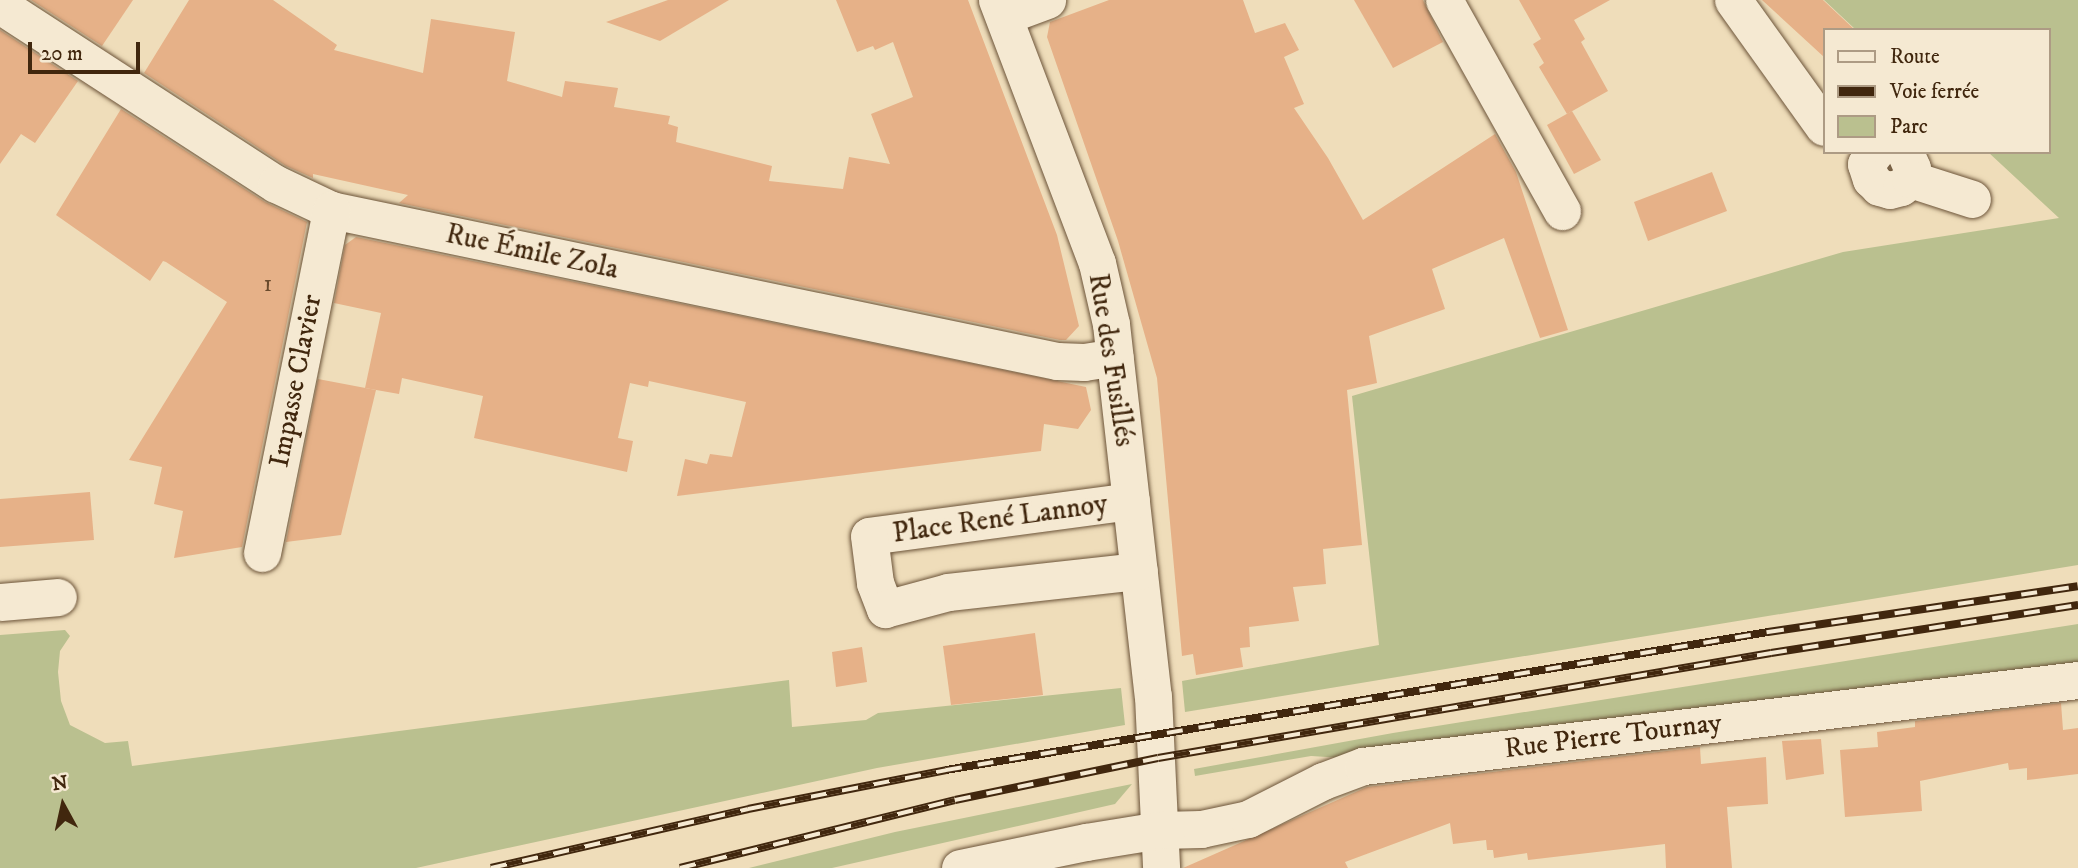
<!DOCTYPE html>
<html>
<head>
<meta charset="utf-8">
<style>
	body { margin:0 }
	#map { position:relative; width:2078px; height:868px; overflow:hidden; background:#efddba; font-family:"IM FELL DW Pica",serif }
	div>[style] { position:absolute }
	.green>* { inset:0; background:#bac08f }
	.building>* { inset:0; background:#e6b188 }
	.roads { filter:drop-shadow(0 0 2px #6c5439) drop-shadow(0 0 2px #6c5439) }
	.minor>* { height:37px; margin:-18.5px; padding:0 18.5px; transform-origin:18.5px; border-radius:18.5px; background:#f5e9d2 }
	.rail>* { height:8px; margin-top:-4px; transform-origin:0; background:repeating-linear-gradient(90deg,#f5e9d2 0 16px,#41270e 0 32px); box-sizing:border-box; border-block:2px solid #41270e }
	span { translate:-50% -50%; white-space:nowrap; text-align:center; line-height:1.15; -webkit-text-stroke:5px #f5e9d2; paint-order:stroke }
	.number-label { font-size:24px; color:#6a4a2c }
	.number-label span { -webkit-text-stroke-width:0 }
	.street-label { font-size:28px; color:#41270e }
	.legend { position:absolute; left:1823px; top:28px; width:228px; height:126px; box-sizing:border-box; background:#f5e9d2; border:2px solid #ad9b84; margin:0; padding:9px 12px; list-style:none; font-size:21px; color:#41270e }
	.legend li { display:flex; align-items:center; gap:14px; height:35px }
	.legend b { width:35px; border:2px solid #ad9b84 }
	.north { position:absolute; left:28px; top:770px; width:70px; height:70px; -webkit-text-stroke:5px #f5e9d2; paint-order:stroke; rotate:352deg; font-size:19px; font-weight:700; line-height:28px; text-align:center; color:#41270e }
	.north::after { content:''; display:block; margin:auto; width:24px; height:32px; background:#41270e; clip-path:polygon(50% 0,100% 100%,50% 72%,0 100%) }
	.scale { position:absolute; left:28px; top:42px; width:112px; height:32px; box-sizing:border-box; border:4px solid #41270e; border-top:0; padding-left:9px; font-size:21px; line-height:24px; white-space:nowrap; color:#41270e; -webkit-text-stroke:5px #f5e9d2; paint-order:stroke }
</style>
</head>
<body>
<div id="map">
	<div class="green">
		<i style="clip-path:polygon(1824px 0,2078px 0,2078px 565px,1185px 712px,1182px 681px,1379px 645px,1352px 396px,1843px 252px,2059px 218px,1988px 152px,2048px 152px,2048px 30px,1856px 30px)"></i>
		<i style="clip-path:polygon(2078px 624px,2078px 670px,1343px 758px,1311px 756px,1195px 776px,1194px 769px,1393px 733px)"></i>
		<i style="clip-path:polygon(65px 630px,70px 636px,60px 651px,58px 672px,61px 701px,70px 725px,105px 743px,128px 741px,132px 766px,789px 680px,792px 727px,866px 720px,878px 713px,1121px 688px,1125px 725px,877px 768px,416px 868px,0 868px,0 635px)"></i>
		<i style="clip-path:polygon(1132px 784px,1115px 804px,832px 868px,749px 868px,895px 832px)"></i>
	</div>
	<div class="building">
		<i style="clip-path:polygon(31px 0,133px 0,102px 46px)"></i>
		<i style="clip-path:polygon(189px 0,273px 0,337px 45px,334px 50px,423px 73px,431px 19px,515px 32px,507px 81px,562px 97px,565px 81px,618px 88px,614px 107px,670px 116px,668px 124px,678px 127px,676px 142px,772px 166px,769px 181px,843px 189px,849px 157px,890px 164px,871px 114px,913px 97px,893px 42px,875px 50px,873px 46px,857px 52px,836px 0,968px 0,1057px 235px,1079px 326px,1066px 340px,1060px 340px,399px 203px,408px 195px,313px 174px,313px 178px,286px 166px,144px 73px)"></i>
		<i style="clip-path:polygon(668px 0,729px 0,660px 41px,606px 22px)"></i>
		<i style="clip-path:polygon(1109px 0,1243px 0,1255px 33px,1285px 23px,1299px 50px,1284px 57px,1304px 104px,1294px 108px,1328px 158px,1363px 220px,1495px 134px,1516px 172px,1568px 330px,1540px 338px,1504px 238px,1432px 269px,1445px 309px,1369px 336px,1377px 383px,1347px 390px,1362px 545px,1323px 549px,1326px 584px,1293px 587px,1299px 621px,1249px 627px,1250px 647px,1240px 648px,1243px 667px,1196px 675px,1193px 654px,1182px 656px,1157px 378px,1118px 241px,1047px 37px,1050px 22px)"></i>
		<i style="clip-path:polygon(1354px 0,1423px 0,1443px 42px,1393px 68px)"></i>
		<i style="clip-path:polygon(1519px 0,1610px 0,1574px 20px,1585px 39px,1581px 42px,1608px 91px,1567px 114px,1539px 67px,1544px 63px,1533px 44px,1541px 39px)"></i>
		<i style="clip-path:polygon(1762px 0,1823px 0,1855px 30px,1824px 30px,1824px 57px)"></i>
		<i style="clip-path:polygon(0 30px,78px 81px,35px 143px,21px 134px,0 164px)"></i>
		<i style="clip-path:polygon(121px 109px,265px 202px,307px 222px,242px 547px,174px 558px,183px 511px,154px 504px,162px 467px,129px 460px,227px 302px,166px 262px,163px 261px,150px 281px,56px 215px)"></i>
		<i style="clip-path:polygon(1572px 111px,1601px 160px,1574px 174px,1547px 125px)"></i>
		<i style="clip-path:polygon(1712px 172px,1727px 211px,1648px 241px,1634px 202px)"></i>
		<i style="clip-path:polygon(356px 237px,1086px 387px,1091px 410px,1078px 429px,1044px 424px,1041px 451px,677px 496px,685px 459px,707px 464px,710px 454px,732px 457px,746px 402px,649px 381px,648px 387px,630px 383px,618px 438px,633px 441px,627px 472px,474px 438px,483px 396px,402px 378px,399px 394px,365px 388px,381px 313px,334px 303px,345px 245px)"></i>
		<i style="clip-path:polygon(318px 379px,376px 390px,341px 535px,286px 542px)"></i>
		<i style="clip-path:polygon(90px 492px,94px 540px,0 547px,0 499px)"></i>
		<i style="clip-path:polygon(1035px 633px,1043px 695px,951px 705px,943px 646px)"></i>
		<i style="clip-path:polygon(862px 647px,867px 682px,836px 687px,832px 652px)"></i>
		<i style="clip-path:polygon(2061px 703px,2063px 730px,2078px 728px,2078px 774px,2027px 780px,2027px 768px,2009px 770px,2008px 763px,1920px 781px,1922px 811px,1845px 817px,1840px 750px,1878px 747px,1877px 732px,1915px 727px,1915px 721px)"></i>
		<i style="clip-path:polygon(1821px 739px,1824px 774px,1786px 780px,1782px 741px)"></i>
		<i style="clip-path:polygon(1700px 747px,1701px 764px,1766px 757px,1768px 804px,1727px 807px,1732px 868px,1666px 868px,1665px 844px,1528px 860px,1527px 853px,1494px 858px,1493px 850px,1487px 850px,1486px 840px,1453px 844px,1450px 823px,1345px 862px,1348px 868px,1183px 868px,1367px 787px)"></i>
	</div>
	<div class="roads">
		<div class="minor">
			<i style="left:997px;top:0;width:281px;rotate:69.2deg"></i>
			<i style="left:1097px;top:263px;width:63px;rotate:77.1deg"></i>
			<i style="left:1111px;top:324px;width:374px;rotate:83.6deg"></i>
			<i style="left:1153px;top:696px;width:172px;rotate:87.3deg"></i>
			<i style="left:1444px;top:0;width:242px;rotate:60.8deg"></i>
			<i style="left:1733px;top:0;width:156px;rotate:54.4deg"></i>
			<i style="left:0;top:5px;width:329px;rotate:33deg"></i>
			<i style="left:276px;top:184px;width:61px;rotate:25.3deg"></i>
			<i style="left:331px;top:210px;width:742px;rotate:11.75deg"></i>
			<i style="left:1057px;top:361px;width:27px;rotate:2deg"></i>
			<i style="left:1084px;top:362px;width:31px;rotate:-9deg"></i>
			<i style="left:1004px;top:16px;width:46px;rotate:-20.4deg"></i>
			<i style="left:1875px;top:152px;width:15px;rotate:127deg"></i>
			<i style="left:1866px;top:164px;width:16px;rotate:72deg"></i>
			<i style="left:1871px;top:179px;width:11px;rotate:45deg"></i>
			<i style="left:1879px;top:187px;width:11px;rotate:15deg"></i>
			<i style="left:1890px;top:190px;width:11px;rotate:-15deg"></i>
			<i style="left:1901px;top:187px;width:12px;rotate:-42deg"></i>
			<i style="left:1910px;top:179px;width:11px;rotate:-80deg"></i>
			<i style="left:1912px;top:168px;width:17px;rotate:-114deg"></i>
			<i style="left:1910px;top:179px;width:65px;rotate:17.9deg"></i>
			<i style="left:1131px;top:501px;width:264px;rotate:172.4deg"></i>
			<i style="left:869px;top:536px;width:47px;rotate:82.7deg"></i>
			<i style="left:875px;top:583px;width:28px;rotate:69deg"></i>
			<i style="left:885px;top:609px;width:65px;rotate:-15.1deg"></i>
			<i style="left:948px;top:592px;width:192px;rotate:-6.3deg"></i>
			<i style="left:262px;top:553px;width:350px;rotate:-78.6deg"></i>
			<i style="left:0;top:602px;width:58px;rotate:-4.9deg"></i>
			<i style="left:960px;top:868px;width:129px;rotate:-11.7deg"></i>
			<i style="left:1086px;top:842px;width:75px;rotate:-9.2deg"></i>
			<i style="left:1160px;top:830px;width:41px;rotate:-1.4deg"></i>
			<i style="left:1201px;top:829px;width:48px;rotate:-12deg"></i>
			<i style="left:1248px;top:819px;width:84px;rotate:-26.9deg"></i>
			<i style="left:1323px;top:781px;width:43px;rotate:-20.6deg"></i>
			<i style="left:1363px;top:766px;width:720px;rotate:-6.86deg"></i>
		</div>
	</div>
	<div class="rail">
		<i style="left:491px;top:868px;width:264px;rotate:-12.9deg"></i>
		<i style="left:748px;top:809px;width:202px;rotate:-11.1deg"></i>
		<i style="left:946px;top:770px;width:834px;rotate:-9.53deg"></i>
		<i style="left:1768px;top:632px;width:313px;rotate:-8.4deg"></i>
		<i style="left:680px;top:868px;width:283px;rotate:-13.9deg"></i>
		<i style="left:955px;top:800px;width:207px;rotate:-11.7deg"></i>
		<i style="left:1158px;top:758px;width:622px;rotate:-9.72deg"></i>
		<i style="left:1771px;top:653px;width:311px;rotate:-8.9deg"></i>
	</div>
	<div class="number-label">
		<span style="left:268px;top:285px">1</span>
	</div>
	<div class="street-label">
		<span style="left:532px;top:252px;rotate:12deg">Rue Émile Zola</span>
		<span style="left:1111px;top:360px;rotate:81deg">Rue des Fusillés</span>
		<span style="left:296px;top:381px;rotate:-79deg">Impasse Clavier</span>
		<span style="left:1000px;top:519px;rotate:-8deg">Place René Lannoy</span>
		<span style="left:1613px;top:736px;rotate:-7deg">Rue Pierre Tournay</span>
	</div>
	<ul class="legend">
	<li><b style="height:9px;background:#f5e9d2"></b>Route</li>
	<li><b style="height:9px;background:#41270e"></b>Voie ferrée</li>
	<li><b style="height:19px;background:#bac08f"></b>Parc</li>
	</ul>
	<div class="north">N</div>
	<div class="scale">20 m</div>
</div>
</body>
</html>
